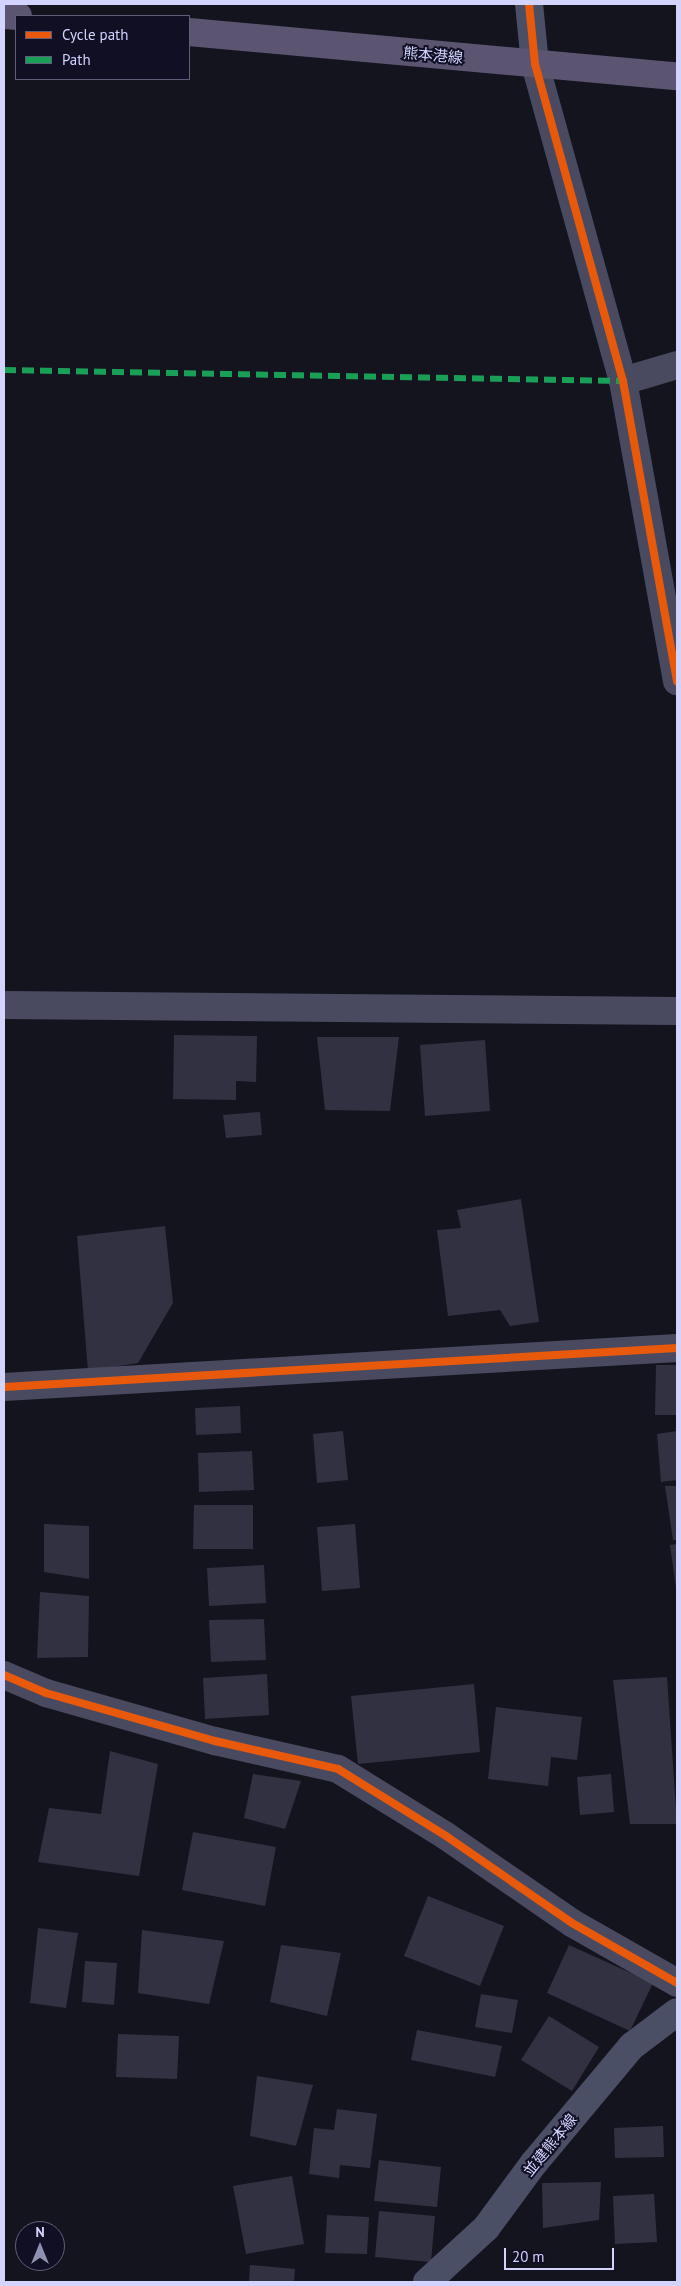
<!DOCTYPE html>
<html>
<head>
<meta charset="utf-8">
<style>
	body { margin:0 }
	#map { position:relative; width:681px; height:2286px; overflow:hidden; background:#14141f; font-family:"PT Sans","Noto Sans JP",sans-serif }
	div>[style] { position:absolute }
	.building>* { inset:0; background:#323141 }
	.street>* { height:28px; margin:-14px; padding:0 14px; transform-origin:14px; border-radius:14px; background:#494a5f }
	.secondary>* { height:28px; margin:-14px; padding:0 14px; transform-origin:14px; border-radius:14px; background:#4b4f66 }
	.primary>* { height:28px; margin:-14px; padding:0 14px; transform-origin:14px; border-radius:14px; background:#5b5571 }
	.quiet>* { height:6px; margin-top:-3px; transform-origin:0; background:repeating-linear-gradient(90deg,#1a9f57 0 12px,transparent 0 18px) }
	.cycleway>* { height:8px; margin:-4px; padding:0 4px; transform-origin:4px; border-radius:4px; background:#e8590c }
	span { translate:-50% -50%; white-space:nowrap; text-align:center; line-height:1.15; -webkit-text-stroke:4px #100f24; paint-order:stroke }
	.street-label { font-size:15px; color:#d3d4fe }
	.frame { position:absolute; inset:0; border:5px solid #d3d4fe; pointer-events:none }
	.legend { position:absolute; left:15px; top:15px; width:175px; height:65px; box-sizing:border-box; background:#100f24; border:1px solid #5e5e7b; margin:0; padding:6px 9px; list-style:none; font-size:15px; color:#d3d4fe }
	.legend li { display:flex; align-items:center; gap:10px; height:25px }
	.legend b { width:25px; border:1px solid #5e5e7b }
	.north { position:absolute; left:15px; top:2221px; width:50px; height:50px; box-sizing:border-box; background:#100f24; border:1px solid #5e5e7b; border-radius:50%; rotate:0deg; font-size:14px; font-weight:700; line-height:20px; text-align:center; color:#d3d4fe }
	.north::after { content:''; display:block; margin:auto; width:18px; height:22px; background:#9091b0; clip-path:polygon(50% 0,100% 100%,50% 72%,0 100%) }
	.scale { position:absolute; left:504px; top:2248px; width:110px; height:22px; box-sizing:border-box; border:2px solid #d3d4fe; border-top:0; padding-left:6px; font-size:15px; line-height:18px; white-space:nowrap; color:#d3d4fe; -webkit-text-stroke:4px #100f24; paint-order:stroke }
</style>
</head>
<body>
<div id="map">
	<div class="building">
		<i style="clip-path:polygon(174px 1035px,257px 1036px,256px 1082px,236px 1081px,236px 1100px,173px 1099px)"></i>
		<i style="clip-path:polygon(317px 1037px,399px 1037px,390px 1111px,325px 1110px)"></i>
		<i style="clip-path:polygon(485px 1040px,490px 1111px,425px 1116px,420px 1045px)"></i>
		<i style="clip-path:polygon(260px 1112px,262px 1135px,226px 1138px,223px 1115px)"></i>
		<i style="clip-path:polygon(521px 1199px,539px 1322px,510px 1326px,500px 1310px,448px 1316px,437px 1230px,461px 1228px,457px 1210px)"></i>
		<i style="clip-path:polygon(165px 1226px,173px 1303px,138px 1363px,88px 1371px,77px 1236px)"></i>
		<i style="clip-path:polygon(656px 1365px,677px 1365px,677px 1415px,655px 1415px)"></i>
		<i style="clip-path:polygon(240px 1406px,241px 1433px,196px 1435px,195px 1408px)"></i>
		<i style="clip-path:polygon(343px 1431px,348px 1480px,317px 1483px,313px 1434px)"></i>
		<i style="clip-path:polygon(677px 1431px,677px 1480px,661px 1482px,657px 1434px)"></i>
		<i style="clip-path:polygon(252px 1451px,254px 1490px,199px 1492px,198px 1453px)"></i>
		<i style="clip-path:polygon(665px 1486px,677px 1486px,677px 1540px,673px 1540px)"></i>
		<i style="clip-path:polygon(194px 1505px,253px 1505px,253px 1549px,193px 1549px)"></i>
		<i style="clip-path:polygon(44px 1524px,89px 1526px,89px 1579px,44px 1572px)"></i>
		<i style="clip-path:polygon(355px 1524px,360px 1588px,322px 1591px,317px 1527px)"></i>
		<i style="clip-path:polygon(677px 1544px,677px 1588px,676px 1588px,670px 1545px)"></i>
		<i style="clip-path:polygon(264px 1565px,266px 1603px,209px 1606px,207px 1568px)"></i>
		<i style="clip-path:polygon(40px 1592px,89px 1596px,88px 1657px,37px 1658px)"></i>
		<i style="clip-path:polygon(264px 1619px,266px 1660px,211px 1662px,209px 1620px)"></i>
		<i style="clip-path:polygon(267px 1674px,269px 1715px,205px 1719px,203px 1678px)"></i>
		<i style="clip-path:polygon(667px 1677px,677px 1824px,630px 1824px,613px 1680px)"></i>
		<i style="clip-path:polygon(474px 1684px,480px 1752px,358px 1764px,351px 1696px)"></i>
		<i style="clip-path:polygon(496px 1707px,582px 1717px,577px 1760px,551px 1757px,548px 1786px,488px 1779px)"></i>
		<i style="clip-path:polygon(110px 1751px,158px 1764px,139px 1876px,38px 1862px,49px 1808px,101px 1814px)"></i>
		<i style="clip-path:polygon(253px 1774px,301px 1781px,285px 1829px,244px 1818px)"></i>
		<i style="clip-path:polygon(611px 1774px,614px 1812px,580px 1815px,577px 1777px)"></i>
		<i style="clip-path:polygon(193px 1832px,276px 1847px,265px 1906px,182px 1890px)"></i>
		<i style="clip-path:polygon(428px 1896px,504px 1926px,480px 1986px,404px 1956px)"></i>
		<i style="clip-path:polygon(38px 1928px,78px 1933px,66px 2008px,30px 2003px)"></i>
		<i style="clip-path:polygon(142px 1930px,224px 1941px,209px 2004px,138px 1993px)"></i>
		<i style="clip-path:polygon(281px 1945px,341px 1953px,327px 2016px,270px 2002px)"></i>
		<i style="clip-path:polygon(569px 1945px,653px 1983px,630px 2031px,547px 1993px)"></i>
		<i style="clip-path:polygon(85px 1961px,117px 1963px,114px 2005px,82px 2002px)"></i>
		<i style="clip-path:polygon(481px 1994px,518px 2000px,512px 2033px,475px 2027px)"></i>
		<i style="clip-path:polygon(549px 2016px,599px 2047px,572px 2091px,521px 2060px)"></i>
		<i style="clip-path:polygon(417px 2030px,502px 2046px,495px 2077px,411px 2060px)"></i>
		<i style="clip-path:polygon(118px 2034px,179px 2036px,177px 2079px,116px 2077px)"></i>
		<i style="clip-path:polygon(257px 2076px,313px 2085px,296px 2146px,250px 2136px)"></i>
		<i style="clip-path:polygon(337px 2109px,377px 2114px,370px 2168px,340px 2165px,339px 2178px,309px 2174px,314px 2128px,334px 2130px)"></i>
		<i style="clip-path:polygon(663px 2126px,664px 2157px,615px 2158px,614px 2128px)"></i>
		<i style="clip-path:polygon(379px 2160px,441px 2167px,437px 2207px,374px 2201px)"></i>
		<i style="clip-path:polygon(292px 2176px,304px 2244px,246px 2254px,233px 2186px)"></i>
		<i style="clip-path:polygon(601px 2182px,599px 2220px,543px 2228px,542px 2183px)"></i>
		<i style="clip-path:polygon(654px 2194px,657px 2242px,615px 2244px,613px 2196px)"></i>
		<i style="clip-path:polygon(379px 2211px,435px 2216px,431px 2262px,375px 2257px)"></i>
		<i style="clip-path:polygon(327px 2215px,369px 2217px,367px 2254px,325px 2253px)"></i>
		<i style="clip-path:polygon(250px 2265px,295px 2269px,294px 2282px,249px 2282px)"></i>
	</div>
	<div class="street">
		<i style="left:535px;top:64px;width:329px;rotate:74.5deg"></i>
		<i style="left:623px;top:381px;width:305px;rotate:79.8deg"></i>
		<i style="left:623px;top:381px;width:56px;rotate:-16.5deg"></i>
		<i style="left:4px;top:1005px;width:673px;rotate:0.51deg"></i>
		<i style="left:4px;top:1387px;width:674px;rotate:-3.32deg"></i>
		<i style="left:4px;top:1675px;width:46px;rotate:23.2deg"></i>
		<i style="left:46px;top:1693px;width:176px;rotate:15.9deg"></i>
		<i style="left:215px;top:1741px;width:126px;rotate:12.8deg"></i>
		<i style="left:338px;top:1769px;width:127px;rotate:31.8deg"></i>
		<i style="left:446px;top:1836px;width:153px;rotate:34.6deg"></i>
		<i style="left:572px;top:1923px;width:121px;rotate:29.7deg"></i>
	</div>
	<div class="secondary">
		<i style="left:529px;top:4px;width:60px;rotate:84.3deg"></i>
		<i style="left:427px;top:2282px;width:80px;rotate:-42.5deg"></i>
		<i style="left:486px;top:2228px;width:81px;rotate:-53.6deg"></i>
		<i style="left:534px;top:2163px;width:153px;rotate:-50.1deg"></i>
		<i style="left:632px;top:2046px;width:56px;rotate:-37.1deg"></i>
	</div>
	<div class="primary">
		<i style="left:4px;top:15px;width:14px;rotate:4deg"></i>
		<i style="left:189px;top:32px;width:490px;rotate:5.2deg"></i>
	</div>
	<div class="quiet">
		<i style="left:4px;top:370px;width:619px;rotate:1.02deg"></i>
	</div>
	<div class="cycleway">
		<i style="left:529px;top:4px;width:60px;rotate:84.3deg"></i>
		<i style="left:535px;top:64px;width:329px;rotate:74.5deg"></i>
		<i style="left:623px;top:381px;width:305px;rotate:79.8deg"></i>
		<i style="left:4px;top:1387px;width:674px;rotate:-3.32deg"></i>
		<i style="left:4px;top:1675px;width:46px;rotate:23.2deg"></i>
		<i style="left:46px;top:1693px;width:176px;rotate:15.9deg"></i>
		<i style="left:215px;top:1741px;width:126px;rotate:12.8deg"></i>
		<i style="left:338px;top:1769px;width:127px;rotate:31.8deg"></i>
		<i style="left:446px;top:1836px;width:153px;rotate:34.6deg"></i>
		<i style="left:572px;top:1923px;width:121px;rotate:29.7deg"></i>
	</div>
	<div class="street-label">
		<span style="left:433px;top:55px;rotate:5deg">熊本港線</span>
		<span style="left:550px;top:2145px;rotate:-51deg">並建熊本線</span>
	</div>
	<div class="frame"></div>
	<ul class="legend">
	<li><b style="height:6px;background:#e8590c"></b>Cycle path</li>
	<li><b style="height:6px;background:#1a9f57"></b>Path</li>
	</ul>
	<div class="north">N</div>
	<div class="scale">20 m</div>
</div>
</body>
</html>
